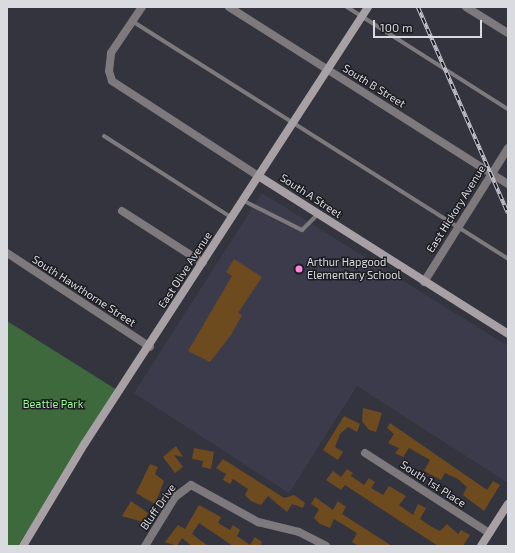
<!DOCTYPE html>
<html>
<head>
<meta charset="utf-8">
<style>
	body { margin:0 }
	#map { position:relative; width:515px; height:553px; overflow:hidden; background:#34343e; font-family:"Exo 2",sans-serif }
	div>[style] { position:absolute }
	.built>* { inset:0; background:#3c3b4b }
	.green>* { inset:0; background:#3d693c }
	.building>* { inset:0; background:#6e4b1f }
	.lane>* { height:4px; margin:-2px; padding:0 2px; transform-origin:2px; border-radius:2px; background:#7e797d }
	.street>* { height:8px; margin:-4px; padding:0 4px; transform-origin:4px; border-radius:4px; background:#7e797d }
	.secondary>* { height:8px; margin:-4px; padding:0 4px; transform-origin:4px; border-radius:4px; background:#a7a0a5 }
	.rail>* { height:3.5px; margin-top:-1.75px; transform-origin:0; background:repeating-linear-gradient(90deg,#1c1c21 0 6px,#c1c1c9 0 12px); box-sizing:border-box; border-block:1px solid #c1c1c9 }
	.dots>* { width:11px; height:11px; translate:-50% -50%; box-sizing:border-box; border:2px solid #1c1c21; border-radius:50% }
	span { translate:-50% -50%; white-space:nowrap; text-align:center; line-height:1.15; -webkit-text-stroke:3px #1c1c21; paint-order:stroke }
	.street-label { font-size:11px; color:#dadae1 }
	.poi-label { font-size:11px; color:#dadae1 }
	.left { translate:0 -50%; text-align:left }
	.park-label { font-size:11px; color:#9bf999 }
	.frame { position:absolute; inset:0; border:8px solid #dadae1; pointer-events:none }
	.scale { position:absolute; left:373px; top:20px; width:109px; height:18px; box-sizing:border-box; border:2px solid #dadae1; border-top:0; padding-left:5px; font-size:12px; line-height:14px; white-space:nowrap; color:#dadae1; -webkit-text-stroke:3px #1c1c21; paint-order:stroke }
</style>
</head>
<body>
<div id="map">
	<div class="built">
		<i style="clip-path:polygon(262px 193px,508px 346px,508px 483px,357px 386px,289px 493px,134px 393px)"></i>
	</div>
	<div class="green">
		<i style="clip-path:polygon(7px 321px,117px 390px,18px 546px,7px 546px)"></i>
	</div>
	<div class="building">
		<i style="clip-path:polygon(234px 259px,262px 277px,238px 313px,242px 315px,231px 335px,210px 362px,188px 351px,232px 276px,226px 272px)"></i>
		<i style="clip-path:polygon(363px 408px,382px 413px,376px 432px,369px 430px,362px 421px)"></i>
		<i style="clip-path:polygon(344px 416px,360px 424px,357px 432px,348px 427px,340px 434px,335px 447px,343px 452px,338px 460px,323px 450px)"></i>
		<i style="clip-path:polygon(390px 423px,487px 490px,493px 481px,500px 485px,484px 511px,463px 495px,467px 487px,458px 479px,445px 473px,441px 480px,424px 471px,430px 460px,409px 448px,403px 457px,395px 453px,399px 448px,388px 443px,394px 434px,387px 428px)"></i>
		<i style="clip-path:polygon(176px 446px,183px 457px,174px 455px,183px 467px,175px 473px,163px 457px)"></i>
		<i style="clip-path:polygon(194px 448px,214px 452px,211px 469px,202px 467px,203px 461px,192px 459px)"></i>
		<i style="clip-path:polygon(223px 459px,284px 498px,294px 495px,305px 503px,303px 508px,292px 504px,287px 512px,268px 496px,261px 505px,251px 501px,245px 495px,248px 489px,233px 479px,230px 484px,223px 480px,226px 474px,216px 468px)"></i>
		<i style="clip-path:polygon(150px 464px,158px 467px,155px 474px,164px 481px,155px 504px,136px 493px)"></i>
		<i style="clip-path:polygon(347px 469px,353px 473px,351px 476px,364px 485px,369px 478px,375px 482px,371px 488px,383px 495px,389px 486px,406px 496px,399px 505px,413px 515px,418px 504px,426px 508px,420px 519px,432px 527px,440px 531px,447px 524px,458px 534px,461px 530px,470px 535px,463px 546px,438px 546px,345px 485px,341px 490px,326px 480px,333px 471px,341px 477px)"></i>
		<i style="clip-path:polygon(315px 497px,333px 510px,338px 501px,346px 507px,342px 514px,392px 546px,359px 546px,352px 542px,357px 533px,334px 519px,330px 528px,320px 524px,314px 518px,319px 509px,311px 504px)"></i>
		<i style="clip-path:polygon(131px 501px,148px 513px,143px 522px,122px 516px)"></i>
		<i style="clip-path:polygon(199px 505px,221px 517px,218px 523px,230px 530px,233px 525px,240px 530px,237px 536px,250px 545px,255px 537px,262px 542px,260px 546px,233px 546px,199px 523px,192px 534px,208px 546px,192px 546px,182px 538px,177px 546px,165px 542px,178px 525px,185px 529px)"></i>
	</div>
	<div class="lane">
		<i style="left:347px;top:7px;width:191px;rotate:32.4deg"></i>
		<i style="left:132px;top:21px;width:445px;rotate:32.3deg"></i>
		<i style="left:104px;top:136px;width:152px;rotate:32.6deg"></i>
		<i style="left:244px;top:201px;width:65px;rotate:26.6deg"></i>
		<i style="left:302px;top:230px;width:23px;rotate:-45deg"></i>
	</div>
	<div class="street">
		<i style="left:142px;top:7px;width:55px;rotate:124deg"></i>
		<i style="left:111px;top:53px;width:18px;rotate:96deg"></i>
		<i style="left:109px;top:71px;width:10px;rotate:73deg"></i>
		<i style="left:112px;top:81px;width:176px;rotate:33deg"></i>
		<i style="left:229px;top:7px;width:330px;rotate:32.4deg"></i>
		<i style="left:466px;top:7px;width:49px;rotate:31.8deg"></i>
		<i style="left:122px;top:211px;width:96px;rotate:32.7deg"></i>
		<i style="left:7px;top:253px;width:171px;rotate:33.3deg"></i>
		<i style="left:424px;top:282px;width:158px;rotate:-57.9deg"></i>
		<i style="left:365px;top:453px;width:148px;rotate:32.8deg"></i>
		<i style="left:145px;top:546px;width:57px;rotate:-58.5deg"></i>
		<i style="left:175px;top:497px;width:20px;rotate:-37deg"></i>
		<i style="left:191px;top:485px;width:77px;rotate:28.9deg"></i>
		<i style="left:258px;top:522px;width:42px;rotate:13.7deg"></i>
		<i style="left:299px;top:532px;width:30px;rotate:27deg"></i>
	</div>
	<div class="secondary">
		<i style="left:260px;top:177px;width:294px;rotate:32.3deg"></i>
		<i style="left:23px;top:546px;width:120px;rotate:-59deg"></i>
		<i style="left:85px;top:443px;width:520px;rotate:-57.01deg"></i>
		<i style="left:481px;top:546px;width:50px;rotate:-57.3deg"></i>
	</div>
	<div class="rail">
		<i style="left:418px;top:7px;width:225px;rotate:66.4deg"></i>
	</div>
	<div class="dots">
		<i style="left:299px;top:269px;background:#fe86e0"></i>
	</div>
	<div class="street-label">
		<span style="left:374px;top:86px;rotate:32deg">South B Street</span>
		<span style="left:311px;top:196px;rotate:33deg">South A Street</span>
		<span style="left:456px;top:209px;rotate:-58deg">East Hickory Avenue</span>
		<span style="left:185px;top:270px;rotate:-57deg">East Olive Avenue</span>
		<span style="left:84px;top:291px;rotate:33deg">South Hawthorne Street</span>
		<span style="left:433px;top:484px;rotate:33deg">South 1st Place</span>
		<span style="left:158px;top:507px;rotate:-55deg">Bluff Drive</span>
	</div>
	<div class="poi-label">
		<span class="left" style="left:307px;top:269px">Arthur Hapgood<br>Elementary School</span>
	</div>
	<div class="park-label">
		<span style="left:53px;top:404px">Beattie Park</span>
	</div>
	<div class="frame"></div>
	<div class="scale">100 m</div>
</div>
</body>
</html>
